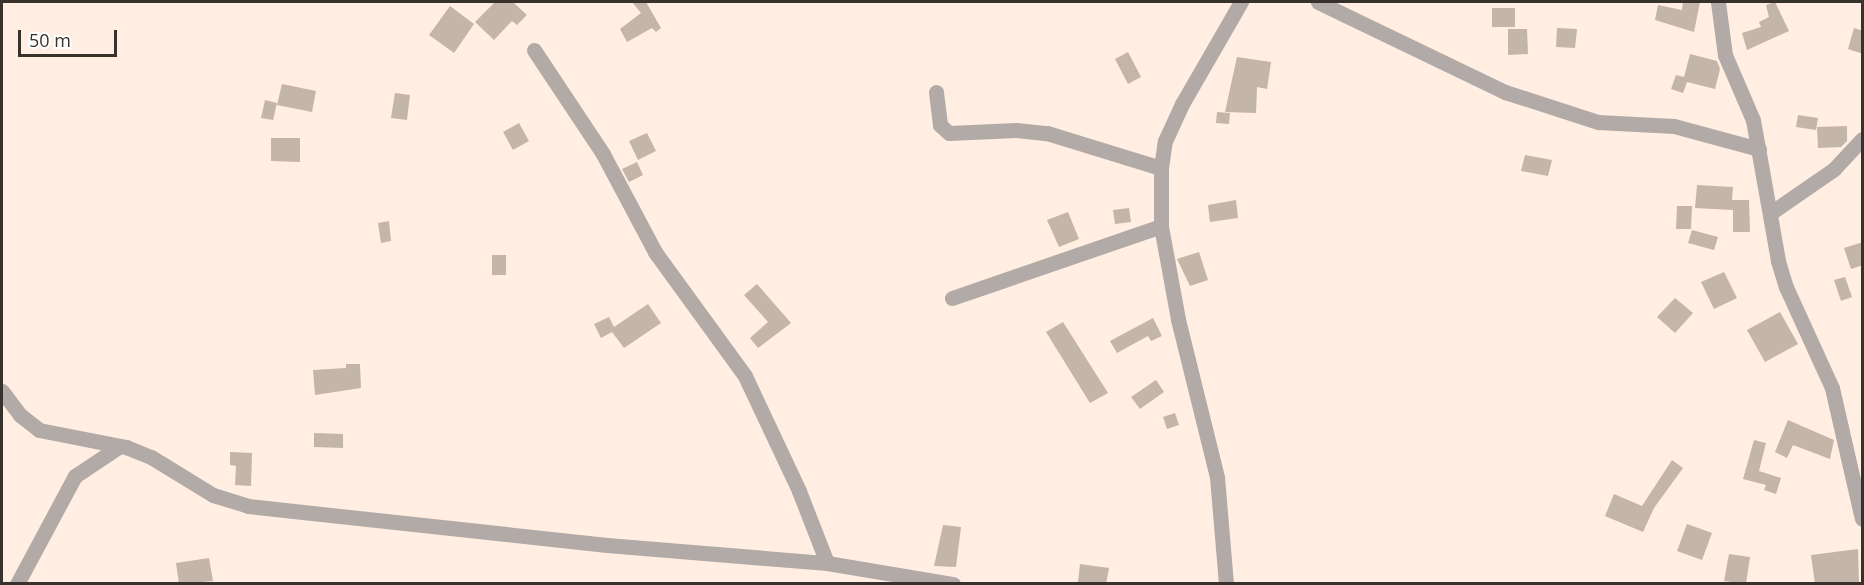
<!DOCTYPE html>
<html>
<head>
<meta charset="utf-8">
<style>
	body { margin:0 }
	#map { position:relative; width:1864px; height:585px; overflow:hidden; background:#ffeee1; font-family:"Open Sans",sans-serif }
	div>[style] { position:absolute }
	.building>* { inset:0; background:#c3b5a7 }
	.minor>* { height:15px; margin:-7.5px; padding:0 7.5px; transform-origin:7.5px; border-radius:7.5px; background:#b2aaa6 }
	span { translate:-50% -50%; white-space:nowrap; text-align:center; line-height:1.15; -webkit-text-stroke:6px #fff; paint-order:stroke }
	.frame { position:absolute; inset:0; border:3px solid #38322d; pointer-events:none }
	.scale { position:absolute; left:18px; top:30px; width:99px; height:27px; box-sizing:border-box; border:3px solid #38322d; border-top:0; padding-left:8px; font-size:18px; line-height:21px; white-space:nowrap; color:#38322d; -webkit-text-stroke:4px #fff; paint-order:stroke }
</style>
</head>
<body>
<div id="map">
	<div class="building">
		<i style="clip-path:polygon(495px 2px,513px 2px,527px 15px,517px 25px,512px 21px,494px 40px,475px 22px)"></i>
		<i style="clip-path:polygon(632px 2px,646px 2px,661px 28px,656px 32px,652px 28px,627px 42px,620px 29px,641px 13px)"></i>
		<i style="clip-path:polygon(1683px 2px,1700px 2px,1694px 32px,1655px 20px,1658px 5px,1682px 10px)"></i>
		<i style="clip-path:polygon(1775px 2px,1789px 31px,1747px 50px,1742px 33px,1761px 27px,1759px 22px,1769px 17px,1766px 5px)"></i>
		<i style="clip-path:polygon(450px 6px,474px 24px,454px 53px,429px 35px)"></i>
		<i style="clip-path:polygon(1492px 8px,1515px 8px,1515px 27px,1492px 27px)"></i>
		<i style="clip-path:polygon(1557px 28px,1577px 29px,1575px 48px,1556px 47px)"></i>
		<i style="clip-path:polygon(1854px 28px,1863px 31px,1863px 54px,1848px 49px)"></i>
		<i style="clip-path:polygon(1508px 29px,1527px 29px,1528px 54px,1508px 55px)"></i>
		<i style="clip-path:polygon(1128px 52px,1141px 77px,1128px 84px,1115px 59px)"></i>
		<i style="clip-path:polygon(1690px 54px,1717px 61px,1720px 69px,1715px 89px,1687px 82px,1683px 93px,1671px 89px,1676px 75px,1684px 77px)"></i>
		<i style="clip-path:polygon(1237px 57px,1271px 62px,1267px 89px,1257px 87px,1256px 113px,1225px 112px)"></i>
		<i style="clip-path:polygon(282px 84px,316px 91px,312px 112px,277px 105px)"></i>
		<i style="clip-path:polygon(395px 93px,410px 95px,407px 120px,391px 118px)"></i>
		<i style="clip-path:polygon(265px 100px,277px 103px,273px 120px,261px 118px)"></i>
		<i style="clip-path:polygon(1217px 112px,1230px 113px,1229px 124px,1216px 123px)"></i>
		<i style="clip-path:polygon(1798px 115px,1818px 118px,1816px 130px,1796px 127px)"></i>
		<i style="clip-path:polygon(519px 123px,529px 141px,513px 150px,503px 132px)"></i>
		<i style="clip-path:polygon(1847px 126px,1847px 141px,1841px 147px,1818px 148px,1817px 127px)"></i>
		<i style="clip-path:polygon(647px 133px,656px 151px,638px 160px,629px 141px)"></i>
		<i style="clip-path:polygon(271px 138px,300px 138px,300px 162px,271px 161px)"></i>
		<i style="clip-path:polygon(1525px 155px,1552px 160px,1548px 176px,1521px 171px)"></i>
		<i style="clip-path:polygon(637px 162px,643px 175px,629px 182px,622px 169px)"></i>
		<i style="clip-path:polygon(1697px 185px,1733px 187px,1732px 200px,1749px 200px,1750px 232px,1733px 232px,1733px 210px,1695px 208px)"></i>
		<i style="clip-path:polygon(1236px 200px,1238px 218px,1210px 222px,1208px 205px)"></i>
		<i style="clip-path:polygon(1677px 206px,1692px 206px,1691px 229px,1676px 229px)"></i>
		<i style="clip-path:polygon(1129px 208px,1131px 222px,1115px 224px,1113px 210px)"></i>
		<i style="clip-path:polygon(1068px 212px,1079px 239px,1059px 247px,1047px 220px)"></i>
		<i style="clip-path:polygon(389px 221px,391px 241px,381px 243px,378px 223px)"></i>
		<i style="clip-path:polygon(1692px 230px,1718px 237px,1714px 250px,1688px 243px)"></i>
		<i style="clip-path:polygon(1863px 242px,1863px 265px,1851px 269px,1844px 248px)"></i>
		<i style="clip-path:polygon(1199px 252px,1208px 280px,1190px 286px,1177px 259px)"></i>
		<i style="clip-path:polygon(492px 255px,506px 255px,506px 275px,492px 275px)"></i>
		<i style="clip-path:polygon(1724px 272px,1737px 298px,1714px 309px,1701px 282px)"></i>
		<i style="clip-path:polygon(1845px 277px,1852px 297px,1841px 301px,1834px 280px)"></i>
		<i style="clip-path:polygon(757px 284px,791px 323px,758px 348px,750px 338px,768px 322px,744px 295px)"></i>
		<i style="clip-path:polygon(1675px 298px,1693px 313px,1675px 333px,1657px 317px)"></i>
		<i style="clip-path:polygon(648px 304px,661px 323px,624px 348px,612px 332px,601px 338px,594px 324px,609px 317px,614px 327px)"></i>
		<i style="clip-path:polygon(1780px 312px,1798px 344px,1765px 362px,1747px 330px)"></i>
		<i style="clip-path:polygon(1153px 318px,1162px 336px,1151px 341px,1148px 336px,1117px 353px,1110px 341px)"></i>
		<i style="clip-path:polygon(1063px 322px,1108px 393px,1090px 403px,1046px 332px)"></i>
		<i style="clip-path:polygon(346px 364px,360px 364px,361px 388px,315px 395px,313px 370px,346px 368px)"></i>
		<i style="clip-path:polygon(1156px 380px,1164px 392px,1140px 409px,1131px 397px)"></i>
		<i style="clip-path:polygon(1175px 413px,1179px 425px,1167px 429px,1163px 417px)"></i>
		<i style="clip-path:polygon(1788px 420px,1834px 440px,1830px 459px,1793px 445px,1787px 458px,1775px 452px)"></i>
		<i style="clip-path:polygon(314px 433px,343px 434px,343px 448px,314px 447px)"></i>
		<i style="clip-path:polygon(1754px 440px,1766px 443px,1759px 471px,1781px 478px,1776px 494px,1764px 490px,1766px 485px,1743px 479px)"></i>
		<i style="clip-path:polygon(230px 452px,252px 453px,251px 486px,235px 485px,236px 466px,230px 465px)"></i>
		<i style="clip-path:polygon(1672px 460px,1683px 468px,1654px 508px,1643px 532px,1605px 516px,1614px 494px,1642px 506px)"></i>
		<i style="clip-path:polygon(1687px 524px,1712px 533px,1702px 560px,1677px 551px)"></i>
		<i style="clip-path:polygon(943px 525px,961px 527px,956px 567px,934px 566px)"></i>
		<i style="clip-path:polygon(1858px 549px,1859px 584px,1815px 584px,1811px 555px)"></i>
		<i style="clip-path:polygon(1729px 554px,1750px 557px,1746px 584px,1724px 581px)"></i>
		<i style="clip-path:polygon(209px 558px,213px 581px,179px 584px,176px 563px)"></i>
		<i style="clip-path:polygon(1080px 564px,1109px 568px,1106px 584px,1078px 582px)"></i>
	</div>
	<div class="minor">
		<i style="left:1318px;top:2px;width:208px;rotate:25.7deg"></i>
		<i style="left:1505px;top:92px;width:98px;rotate:17.9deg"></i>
		<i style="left:1598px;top:122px;width:76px;rotate:3deg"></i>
		<i style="left:1674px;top:126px;width:88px;rotate:15.1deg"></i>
		<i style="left:1718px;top:2px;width:53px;rotate:82.5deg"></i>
		<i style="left:1725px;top:55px;width:71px;rotate:66.7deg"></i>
		<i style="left:1753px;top:120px;width:143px;rotate:79.9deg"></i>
		<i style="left:1778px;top:261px;width:27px;rotate:73deg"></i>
		<i style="left:1786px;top:287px;width:111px;rotate:65.5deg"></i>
		<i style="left:1832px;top:388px;width:134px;rotate:77.1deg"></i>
		<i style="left:534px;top:50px;width:125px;rotate:56.4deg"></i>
		<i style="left:603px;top:154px;width:111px;rotate:62deg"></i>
		<i style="left:655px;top:252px;width:153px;rotate:54deg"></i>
		<i style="left:745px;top:376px;width:127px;rotate:64.8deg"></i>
		<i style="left:799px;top:491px;width:77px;rotate:68.7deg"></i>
		<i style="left:936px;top:92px;width:33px;rotate:83deg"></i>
		<i style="left:940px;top:125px;width:12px;rotate:42deg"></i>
		<i style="left:949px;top:133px;width:67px;rotate:-2.6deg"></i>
		<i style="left:1016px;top:130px;width:31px;rotate:6deg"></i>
		<i style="left:1047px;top:133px;width:119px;rotate:17.1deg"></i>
		<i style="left:1772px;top:212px;width:75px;rotate:-34.7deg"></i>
		<i style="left:1834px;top:169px;width:41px;rotate:-47deg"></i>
		<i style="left:952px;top:298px;width:221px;rotate:-19deg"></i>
		<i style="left:2px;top:391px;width:30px;rotate:53deg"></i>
		<i style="left:20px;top:415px;width:24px;rotate:38deg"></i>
		<i style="left:39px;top:430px;width:89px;rotate:11.1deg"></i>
		<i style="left:126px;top:447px;width:27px;rotate:22deg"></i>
		<i style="left:151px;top:457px;width:73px;rotate:31.5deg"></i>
		<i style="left:213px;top:495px;width:37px;rotate:17deg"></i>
		<i style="left:248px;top:506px;width:361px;rotate:6.2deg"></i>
		<i style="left:607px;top:545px;width:221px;rotate:4.7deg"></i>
		<i style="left:827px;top:563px;width:128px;rotate:9.5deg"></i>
		<i style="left:17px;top:584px;width:123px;rotate:-61.8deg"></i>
		<i style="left:75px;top:476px;width:54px;rotate:-33.7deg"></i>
		<i style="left:1226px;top:584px;width:107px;rotate:-94.8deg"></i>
		<i style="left:1217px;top:477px;width:163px;rotate:-103.9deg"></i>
		<i style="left:1178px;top:319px;width:95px;rotate:-100.4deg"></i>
		<i style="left:1161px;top:226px;width:58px;rotate:-90deg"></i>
		<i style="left:1161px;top:168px;width:27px;rotate:-82deg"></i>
		<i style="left:1165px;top:141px;width:41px;rotate:-65.3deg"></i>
		<i style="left:1182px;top:104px;width:118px;rotate:-60deg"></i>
	</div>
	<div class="frame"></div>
	<div class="scale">50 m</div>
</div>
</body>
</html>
